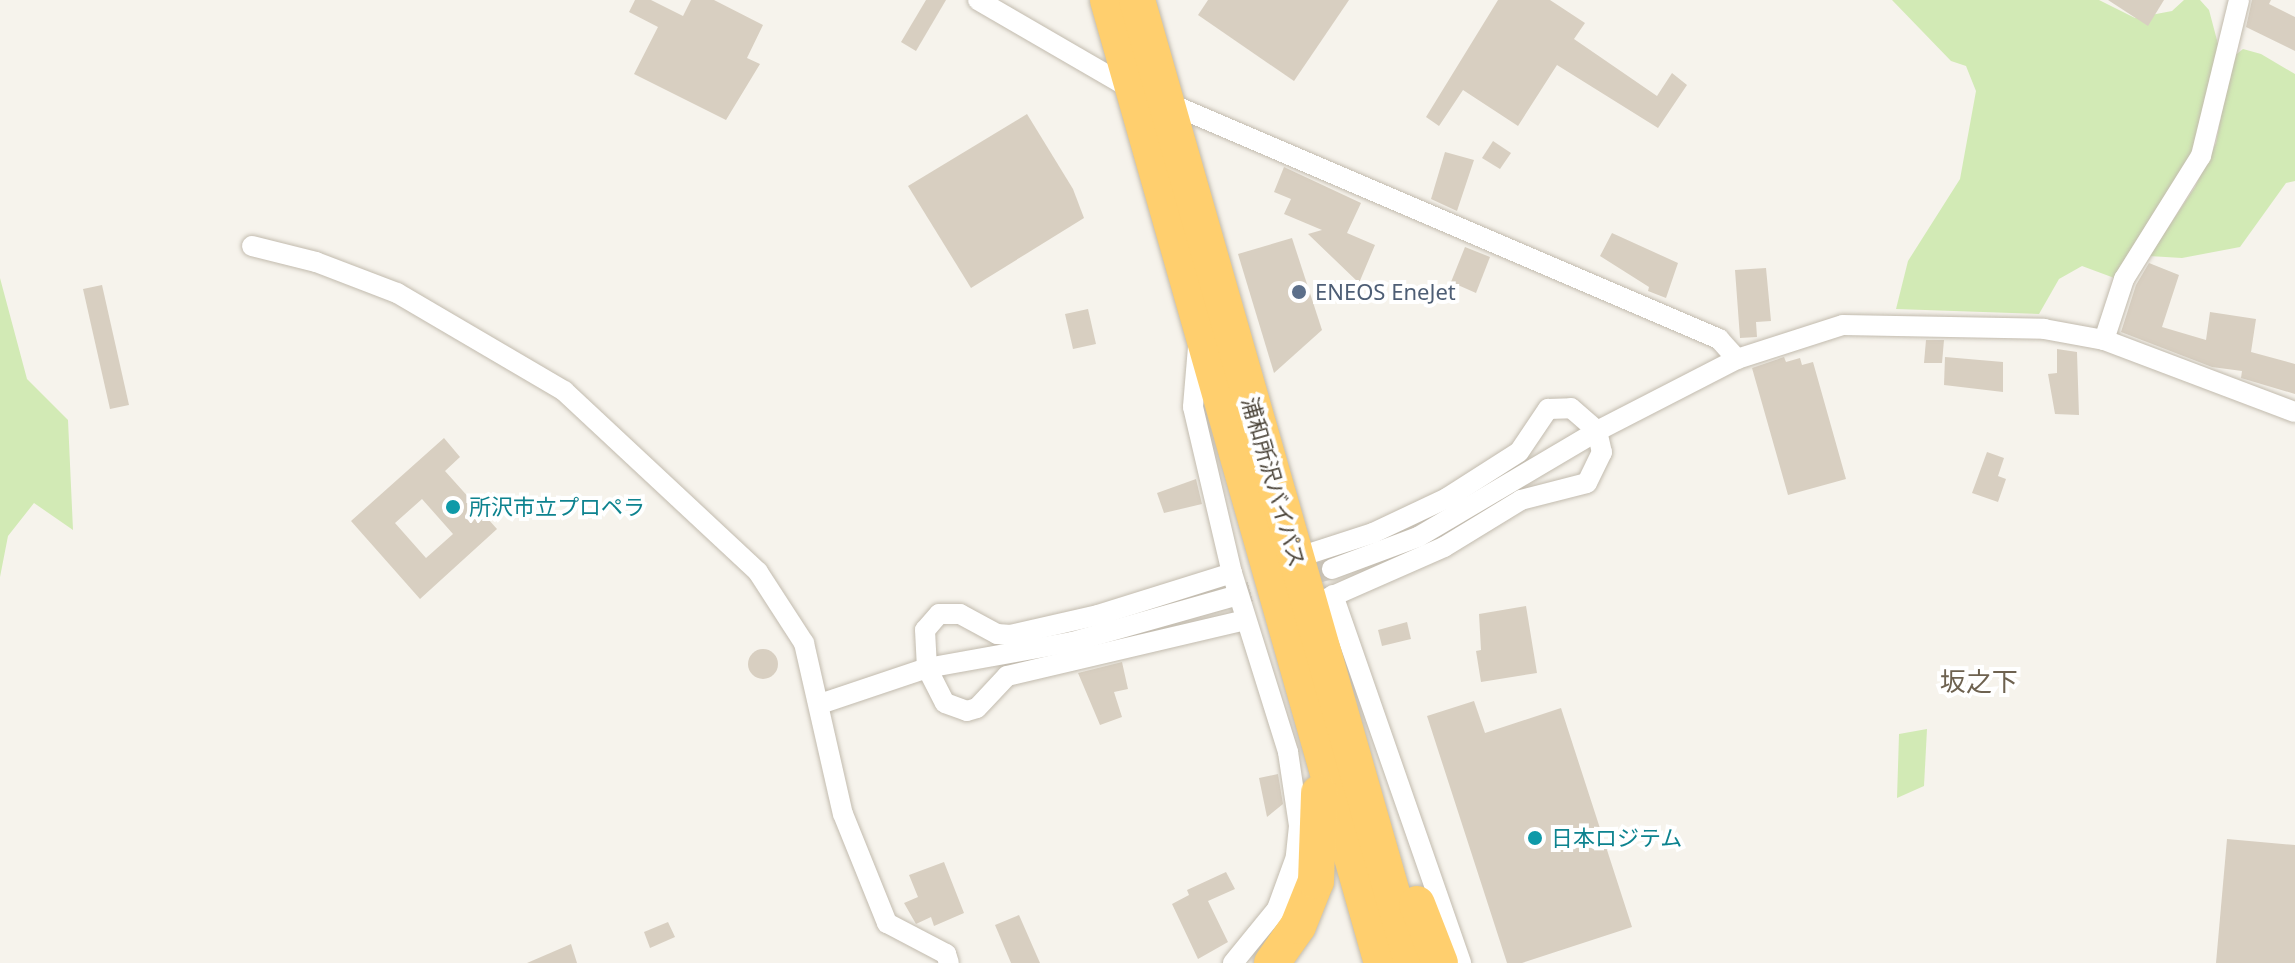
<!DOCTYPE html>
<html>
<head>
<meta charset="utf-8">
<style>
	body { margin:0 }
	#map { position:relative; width:2295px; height:963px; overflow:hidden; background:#f6f3ec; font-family:"Noto Sans","Noto Sans JP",sans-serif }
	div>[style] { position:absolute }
	.green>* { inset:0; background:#d2eab5 }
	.building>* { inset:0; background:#d8cfc1 }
	.round { border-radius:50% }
	.street-tunnel>* { height:20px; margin-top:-10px; transform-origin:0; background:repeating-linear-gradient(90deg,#d4d0c8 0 20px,transparent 0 30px) }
	.roads { filter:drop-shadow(0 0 2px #c2bbae) drop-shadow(0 0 2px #c2bbae) }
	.street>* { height:20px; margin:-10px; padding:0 10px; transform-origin:10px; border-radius:10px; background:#fff }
	.highway>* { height:36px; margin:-18px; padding:0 18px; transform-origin:18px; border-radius:18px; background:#ffcf6e }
	.dots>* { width:22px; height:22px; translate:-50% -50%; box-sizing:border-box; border:4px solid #fff; border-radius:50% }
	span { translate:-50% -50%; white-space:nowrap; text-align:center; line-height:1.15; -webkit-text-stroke:8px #fff; paint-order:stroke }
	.service-label { font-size:22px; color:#4e5e75 }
	.left { translate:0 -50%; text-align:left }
	.street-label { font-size:22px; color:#4b4439 }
	.culture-label { font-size:22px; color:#0d838f }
	.quarter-label { font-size:26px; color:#6e6250 }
</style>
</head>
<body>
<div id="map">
	<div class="green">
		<i style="clip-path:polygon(1892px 0,2099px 0,2135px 18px,2172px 11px,2184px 0,2200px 0,2209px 10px,2218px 44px,2233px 57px,2243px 49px,2261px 54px,2295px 74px,2295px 181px,2286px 183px,2240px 247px,2182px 258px,2149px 256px,2195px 187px,2216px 143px,2223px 106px,2117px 279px,2082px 266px,2059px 279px,2039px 314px,1896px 309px,1908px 261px,1960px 179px,1976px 91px,1966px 66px,1951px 61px)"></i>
		<i style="clip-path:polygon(0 278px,27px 379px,68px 420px,73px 530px,34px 503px,8px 536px,0 577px)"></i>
		<i style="clip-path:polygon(1927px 729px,1924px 786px,1897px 798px,1899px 734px)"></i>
	</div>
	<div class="building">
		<i style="clip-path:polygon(635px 0,651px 0,683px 16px,691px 0,714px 0,763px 25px,747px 58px,760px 64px,726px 120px,634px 74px,658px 27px,629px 12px)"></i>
		<i style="clip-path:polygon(926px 0,946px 0,916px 51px,901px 42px)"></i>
		<i style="clip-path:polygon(1208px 0,1349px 0,1294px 81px,1198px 15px)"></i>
		<i style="clip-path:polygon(1498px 0,1550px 0,1585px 23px,1574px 39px,1657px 96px,1672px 73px,1687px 85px,1658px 128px,1557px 65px,1518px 126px,1463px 90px,1439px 126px,1426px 117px)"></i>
		<i style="clip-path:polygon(2108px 0,2164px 0,2148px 26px)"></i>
		<i style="clip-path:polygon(2252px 0,2271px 0,2269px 4px,2295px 17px,2295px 51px,2246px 27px)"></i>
		<i style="clip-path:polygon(1027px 114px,1073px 189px,1084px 218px,971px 288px,908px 186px)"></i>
		<i style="clip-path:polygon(1493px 141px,1511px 153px,1500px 169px,1482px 158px)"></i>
		<i style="clip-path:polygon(1445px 152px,1474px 160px,1457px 211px,1431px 199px)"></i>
		<i style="clip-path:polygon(1284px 167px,1361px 203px,1347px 233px,1375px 245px,1359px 283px,1308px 234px,1322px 230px,1284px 214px,1291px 199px,1274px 192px)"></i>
		<i style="clip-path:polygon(1612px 233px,1678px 263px,1666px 298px,1648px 291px,1649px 287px,1600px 256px)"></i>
		<i style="clip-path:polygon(1292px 238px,1322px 330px,1274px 373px,1238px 254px)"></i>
		<i style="clip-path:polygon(1465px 247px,1490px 257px,1476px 293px,1451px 282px)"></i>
		<i style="clip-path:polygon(2149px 263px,2179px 275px,2162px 327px,2206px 340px,2210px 312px,2256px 319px,2251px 352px,2295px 364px,2295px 394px,2241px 378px,2242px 371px,2212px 367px,2121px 332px,2136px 285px)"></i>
		<i style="clip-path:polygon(1766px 268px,1771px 321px,1756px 322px,1757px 337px,1740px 338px,1735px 270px)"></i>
		<i style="clip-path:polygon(102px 285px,129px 405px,110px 409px,83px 289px)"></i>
		<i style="clip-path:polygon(1088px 309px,1096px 344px,1073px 349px,1065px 314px)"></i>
		<i style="clip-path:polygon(1926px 340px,1944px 340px,1942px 363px,1924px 363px)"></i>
		<i style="clip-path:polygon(2057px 349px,2077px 352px,2079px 415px,2055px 414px,2048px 374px,2057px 373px)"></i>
		<i style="clip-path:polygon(1784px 357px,1786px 362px,1800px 358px,1802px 365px,1813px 362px,1846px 479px,1788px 495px,1752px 368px)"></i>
		<i style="clip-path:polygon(1945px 357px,2003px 362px,2003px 392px,1944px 385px)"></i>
		<i style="clip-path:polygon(evenodd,444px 438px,460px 457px,445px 471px,497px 529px,420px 599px,351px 521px,444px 438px,422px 499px,453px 534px,426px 558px,395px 523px,422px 499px)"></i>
		<i style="clip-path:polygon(1987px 452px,2004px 458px,1998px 476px,2006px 479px,1998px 502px,1972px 493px)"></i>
		<i style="clip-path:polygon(1196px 479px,1202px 504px,1164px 513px,1157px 493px)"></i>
		<i style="clip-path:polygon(1526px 606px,1537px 673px,1481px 682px,1476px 651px,1481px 650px,1479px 614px)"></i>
		<i style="clip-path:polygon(1407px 622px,1411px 639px,1382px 646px,1378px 630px)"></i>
		<i class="round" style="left:748px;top:649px;width:30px;height:30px"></i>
		<i style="clip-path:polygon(1122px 662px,1128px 689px,1114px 692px,1122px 717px,1100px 725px,1078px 673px)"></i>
		<i style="clip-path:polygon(1474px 701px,1485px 733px,1561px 708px,1632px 927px,1522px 963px,1507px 963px,1427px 716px)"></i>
		<i style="clip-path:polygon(1278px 774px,1283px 804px,1267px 817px,1259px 778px)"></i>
		<i style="clip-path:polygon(2227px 839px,2295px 845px,2295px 963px,2216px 963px)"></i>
		<i style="clip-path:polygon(944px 862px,964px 913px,934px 926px,931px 917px,916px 924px,904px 903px,918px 897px,909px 875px)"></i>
		<i style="clip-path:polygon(1226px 872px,1235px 889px,1208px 901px,1228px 942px,1198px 959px,1172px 904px,1189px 895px,1187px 890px)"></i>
		<i style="clip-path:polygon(1019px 915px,1040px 963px,1011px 963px,995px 925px)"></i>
		<i style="clip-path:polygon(668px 922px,675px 937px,650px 948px,644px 932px)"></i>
		<i style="clip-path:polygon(571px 944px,577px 963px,527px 963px)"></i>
	</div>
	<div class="street-tunnel">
		<i style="left:1231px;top:597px;width:105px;rotate:-15.5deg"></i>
	</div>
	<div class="roads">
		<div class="street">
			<i style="left:978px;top:0;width:181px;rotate:30.1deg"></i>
			<i style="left:1166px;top:102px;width:602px;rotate:23.2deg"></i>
			<i style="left:1719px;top:339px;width:27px;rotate:48deg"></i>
			<i style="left:252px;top:246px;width:66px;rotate:14deg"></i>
			<i style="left:316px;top:262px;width:87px;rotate:20.9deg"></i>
			<i style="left:397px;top:293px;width:194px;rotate:30.4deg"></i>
			<i style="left:564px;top:391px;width:265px;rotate:43deg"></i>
			<i style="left:758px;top:572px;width:85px;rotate:57.1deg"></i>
			<i style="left:804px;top:643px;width:175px;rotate:77.2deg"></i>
			<i style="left:843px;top:814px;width:118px;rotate:68deg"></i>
			<i style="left:887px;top:923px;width:67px;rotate:27.7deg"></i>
			<i style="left:946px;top:954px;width:9px;rotate:72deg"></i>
			<i style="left:2104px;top:340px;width:64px;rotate:-71.8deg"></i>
			<i style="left:2124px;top:279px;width:145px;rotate:-58deg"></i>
			<i style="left:2201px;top:156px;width:161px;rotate:-76.3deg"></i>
			<i style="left:1198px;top:347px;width:60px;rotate:94.8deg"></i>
			<i style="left:1193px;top:407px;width:171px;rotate:76.8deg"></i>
			<i style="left:1232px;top:573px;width:188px;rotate:72.6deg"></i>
			<i style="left:1288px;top:752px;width:75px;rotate:81.5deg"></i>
			<i style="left:1299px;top:826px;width:31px;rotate:96deg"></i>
			<i style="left:1296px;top:857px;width:55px;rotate:110.1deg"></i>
			<i style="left:1277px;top:909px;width:70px;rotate:129.2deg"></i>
			<i style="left:1296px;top:558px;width:81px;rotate:-18deg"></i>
			<i style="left:1373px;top:533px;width:82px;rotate:-25.3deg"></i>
			<i style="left:1447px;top:498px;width:85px;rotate:-32.6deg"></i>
			<i style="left:1519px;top:452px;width:52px;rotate:-56deg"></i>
			<i style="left:1548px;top:409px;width:23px;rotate:-2deg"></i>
			<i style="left:1571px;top:408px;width:35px;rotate:41deg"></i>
			<i style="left:1597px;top:431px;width:22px;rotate:77deg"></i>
			<i style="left:1602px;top:452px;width:34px;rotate:116deg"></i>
			<i style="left:1587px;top:483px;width:68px;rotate:165.6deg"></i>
			<i style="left:1521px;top:500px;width:90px;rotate:148.6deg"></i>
			<i style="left:1444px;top:547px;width:146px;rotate:156.2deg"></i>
			<i style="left:1332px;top:569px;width:92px;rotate:-20.4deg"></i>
			<i style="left:1418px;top:537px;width:208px;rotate:-30.6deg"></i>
			<i style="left:1597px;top:431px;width:157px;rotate:-27.2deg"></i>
			<i style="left:1737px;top:359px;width:111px;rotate:-17.8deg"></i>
			<i style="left:1843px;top:325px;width:201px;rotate:1.1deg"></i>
			<i style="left:2044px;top:329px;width:61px;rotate:10.4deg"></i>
			<i style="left:2104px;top:340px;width:204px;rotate:20.7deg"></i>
			<i style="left:1232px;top:573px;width:140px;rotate:162.6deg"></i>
			<i style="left:1098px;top:615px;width:89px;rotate:167.1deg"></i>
			<i style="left:1011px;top:635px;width:14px;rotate:-176deg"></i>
			<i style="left:997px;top:634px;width:42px;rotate:-151.6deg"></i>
			<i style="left:960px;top:614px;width:21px;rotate:180deg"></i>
			<i style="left:939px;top:614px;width:21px;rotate:131deg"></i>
			<i style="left:925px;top:630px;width:38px;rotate:87deg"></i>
			<i style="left:927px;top:668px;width:39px;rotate:63deg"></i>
			<i style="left:945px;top:703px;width:23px;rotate:20deg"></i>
			<i style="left:967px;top:711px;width:10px;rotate:-17deg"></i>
			<i style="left:977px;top:708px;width:44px;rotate:-46.8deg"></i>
			<i style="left:1007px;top:676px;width:245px;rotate:-13.2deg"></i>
			<i style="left:1333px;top:595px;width:390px;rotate:70.8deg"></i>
			<i style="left:820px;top:704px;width:113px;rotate:-18.6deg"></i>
			<i style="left:927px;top:668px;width:147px;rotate:-10.2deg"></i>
			<i style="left:1072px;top:642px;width:165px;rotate:-15.8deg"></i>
		</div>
		<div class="highway">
			<i style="left:1108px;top:0;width:1001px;rotate:74.12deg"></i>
			<i style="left:1137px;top:0;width:1001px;rotate:74.06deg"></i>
			<i style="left:1417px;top:904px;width:63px;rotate:68.7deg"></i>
			<i style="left:1272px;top:963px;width:45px;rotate:-54.9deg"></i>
			<i style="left:1298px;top:926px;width:48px;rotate:-68.2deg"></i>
			<i style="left:1316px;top:881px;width:88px;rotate:-88deg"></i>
		</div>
	</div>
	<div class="dots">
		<i style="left:1299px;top:292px;background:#5c6f8a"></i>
		<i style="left:453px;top:507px;background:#0f9aa8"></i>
		<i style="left:1535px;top:838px;background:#0f9aa8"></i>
	</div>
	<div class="service-label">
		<span class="left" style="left:1315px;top:292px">ENEOS EneJet</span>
	</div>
	<div class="street-label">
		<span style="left:1274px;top:482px;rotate:74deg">浦和所沢バイパス</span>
	</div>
	<div class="culture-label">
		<span class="left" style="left:469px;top:507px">所沢市立プロペラ</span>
		<span class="left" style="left:1551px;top:838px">日本ロジテム</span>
	</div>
	<div class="quarter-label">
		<span style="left:1979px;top:682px">坂之下</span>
	</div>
</div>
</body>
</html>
